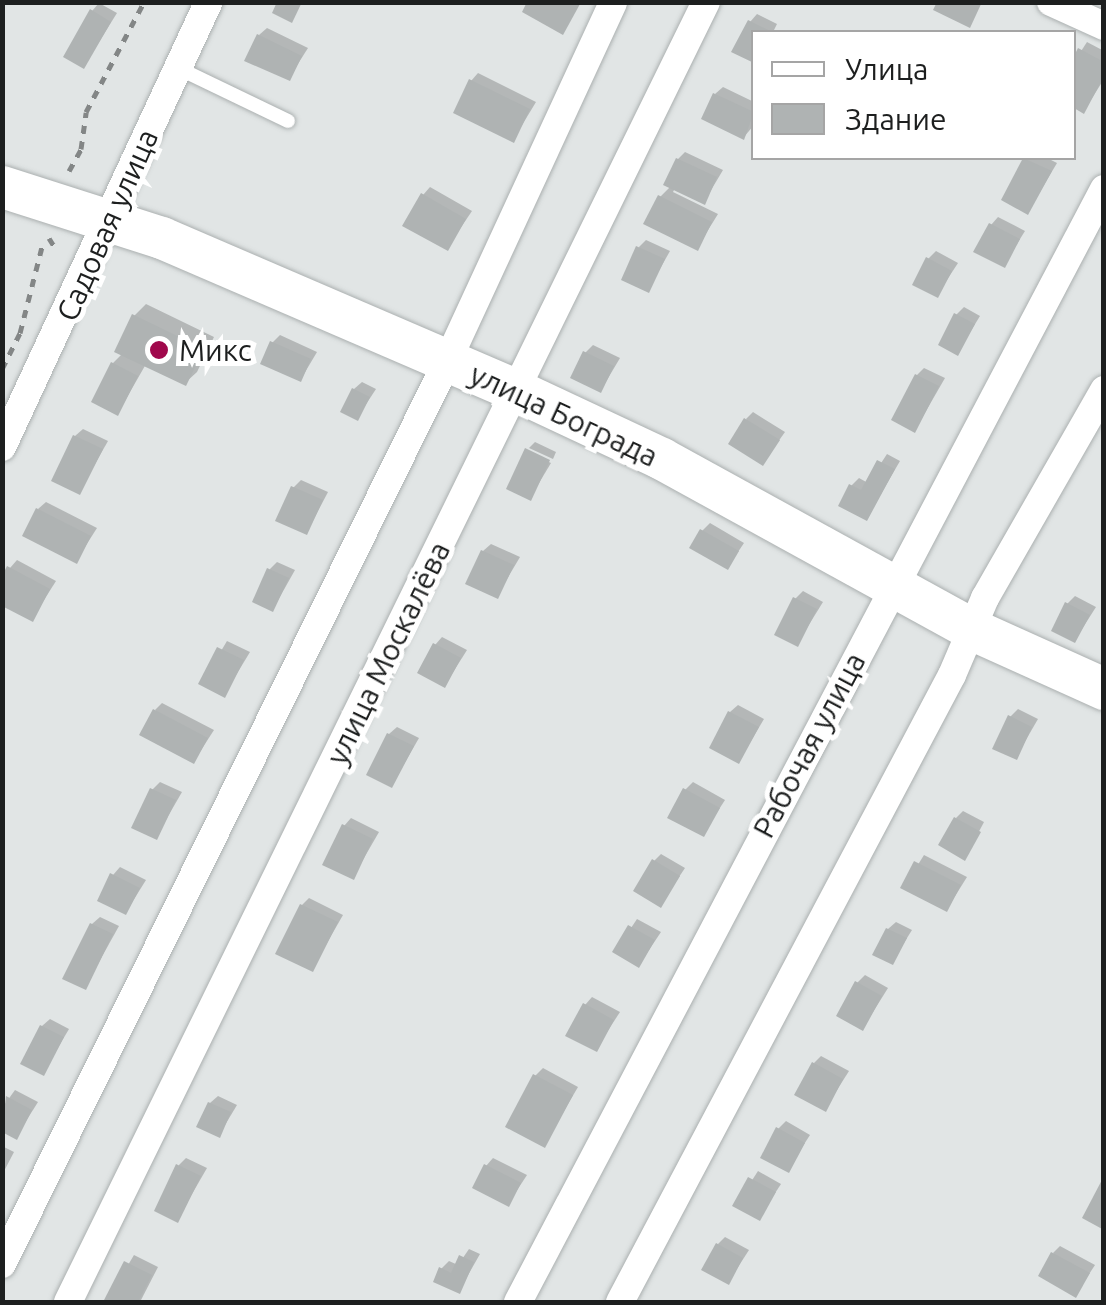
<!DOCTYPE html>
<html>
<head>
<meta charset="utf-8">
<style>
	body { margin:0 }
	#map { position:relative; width:1106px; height:1305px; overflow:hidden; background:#e1e5e5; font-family:Ubuntu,sans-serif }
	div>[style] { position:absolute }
	.shadow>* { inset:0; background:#0003 }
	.building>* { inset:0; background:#afb3b3 }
	.path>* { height:5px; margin-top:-2.5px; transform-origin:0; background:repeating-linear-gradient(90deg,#838686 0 8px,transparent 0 16px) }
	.roads { filter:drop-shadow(0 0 2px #abb0b0) drop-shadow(0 0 2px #abb0b0) }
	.lane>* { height:14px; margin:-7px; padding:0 7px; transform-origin:7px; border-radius:7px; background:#fff }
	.street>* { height:28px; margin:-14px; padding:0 14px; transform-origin:14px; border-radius:14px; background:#fff }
	.primary>* { height:42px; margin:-21px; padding:0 21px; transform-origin:21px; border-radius:21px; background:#fff }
	.dots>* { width:28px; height:28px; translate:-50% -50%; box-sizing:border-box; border:5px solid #fff; border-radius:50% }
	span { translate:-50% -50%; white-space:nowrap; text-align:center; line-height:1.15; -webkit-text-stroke:10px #fff; paint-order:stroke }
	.street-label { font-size:30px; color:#1d1f1f }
	.poi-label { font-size:30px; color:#1d1f1f }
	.left { translate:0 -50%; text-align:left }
	.frame { position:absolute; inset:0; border:5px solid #1d1f1f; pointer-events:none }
	.legend { position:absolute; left:751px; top:30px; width:325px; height:130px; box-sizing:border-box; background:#fff; border:2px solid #a5a5a5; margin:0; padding:12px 18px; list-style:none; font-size:30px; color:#1d1f1f }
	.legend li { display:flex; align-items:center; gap:20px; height:50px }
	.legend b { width:50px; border:2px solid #a5a5a5 }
</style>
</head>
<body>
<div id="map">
	<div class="shadow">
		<i style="clip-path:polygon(99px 3px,117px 13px,84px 66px,92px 11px)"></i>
		<i style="clip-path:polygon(757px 14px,777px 24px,773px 32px,754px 32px,750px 22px)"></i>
		<i style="clip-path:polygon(267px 28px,308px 48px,289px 78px,259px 35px)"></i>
		<i style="clip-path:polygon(1087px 42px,1104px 51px,1104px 79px,1084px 111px,1074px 105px,1074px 62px)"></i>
		<i style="clip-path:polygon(478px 73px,536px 102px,513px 140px,471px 81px)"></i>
		<i style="clip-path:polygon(723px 87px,754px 102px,754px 125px,744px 137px,715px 94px)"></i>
		<i style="clip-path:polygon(685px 152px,723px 170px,704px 202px,675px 188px,673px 192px,718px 214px,697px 248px,660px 197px,671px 186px,678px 159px)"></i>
		<i style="clip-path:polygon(1026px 158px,1047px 158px,1057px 163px,1028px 212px,1004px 199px)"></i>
		<i style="clip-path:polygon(430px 187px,472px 211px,447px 248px,423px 195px)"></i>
		<i style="clip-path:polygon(998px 217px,1025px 231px,1004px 265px,991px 225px)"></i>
		<i style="clip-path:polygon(646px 240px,670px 251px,648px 290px,639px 247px)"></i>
		<i style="clip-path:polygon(936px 251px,958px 263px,937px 295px,928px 259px)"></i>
		<i style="clip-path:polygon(146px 304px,214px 337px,197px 372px,185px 383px,146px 364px,118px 413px,113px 363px,123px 353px,134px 316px)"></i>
		<i style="clip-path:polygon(964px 307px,980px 316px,958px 352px,956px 315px)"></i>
		<i style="clip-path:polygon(280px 335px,317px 352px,301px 379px,272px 343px)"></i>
		<i style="clip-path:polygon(593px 345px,620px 358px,601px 390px,585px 353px)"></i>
		<i style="clip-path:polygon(924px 368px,945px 378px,915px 430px,917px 375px)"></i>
		<i style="clip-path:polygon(362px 382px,376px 389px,357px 418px,354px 389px)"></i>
		<i style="clip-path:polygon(753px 412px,785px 432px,763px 463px,746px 419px)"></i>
		<i style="clip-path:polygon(83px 429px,108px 441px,79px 492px,75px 436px)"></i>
		<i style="clip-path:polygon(535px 442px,556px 452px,553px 459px,529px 448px)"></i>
		<i style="clip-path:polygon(527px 452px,551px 463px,530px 498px)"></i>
		<i style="clip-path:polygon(887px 454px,900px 461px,867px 518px,851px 486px,859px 478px,868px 483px)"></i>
		<i style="clip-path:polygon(301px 480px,328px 492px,307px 532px,293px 488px)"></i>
		<i style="clip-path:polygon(46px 502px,97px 528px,76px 561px,38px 509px)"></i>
		<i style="clip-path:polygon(710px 523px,744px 543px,728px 567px,702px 531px)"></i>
		<i style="clip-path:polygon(491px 544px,520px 557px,497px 596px,483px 551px)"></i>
		<i style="clip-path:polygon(17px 560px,56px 581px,32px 619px,10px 568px)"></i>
		<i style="clip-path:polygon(277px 562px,295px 570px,273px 609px,270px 569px)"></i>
		<i style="clip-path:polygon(803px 591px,823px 602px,797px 644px,795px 599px)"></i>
		<i style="clip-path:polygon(1075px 596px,1096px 607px,1075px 640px,1067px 604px)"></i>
		<i style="clip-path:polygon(442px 637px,467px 650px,445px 685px,435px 645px)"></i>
		<i style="clip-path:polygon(227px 641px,250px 652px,224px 695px,202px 683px)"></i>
		<i style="clip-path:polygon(162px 703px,214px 730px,194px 761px,155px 710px)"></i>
		<i style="clip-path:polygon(738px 705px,764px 719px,739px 761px,730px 712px)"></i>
		<i style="clip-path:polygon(1018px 709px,1038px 719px,1016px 757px,1010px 717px)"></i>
		<i style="clip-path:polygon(397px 727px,419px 738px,392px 785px,389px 734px)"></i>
		<i style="clip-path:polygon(160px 782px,182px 792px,156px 837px,152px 790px)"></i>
		<i style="clip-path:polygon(693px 782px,725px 800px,703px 834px,685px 790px)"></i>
		<i style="clip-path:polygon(963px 811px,984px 822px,965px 858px,956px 818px)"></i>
		<i style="clip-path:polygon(351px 818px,379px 832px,353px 877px,344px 826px)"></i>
		<i style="clip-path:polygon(661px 854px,685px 868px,661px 904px,654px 861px)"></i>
		<i style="clip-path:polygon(924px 855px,967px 877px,947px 909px,904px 887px)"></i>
		<i style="clip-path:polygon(120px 867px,146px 880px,126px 912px,113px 875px)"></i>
		<i style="clip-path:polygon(309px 898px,343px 915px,312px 969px,302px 905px)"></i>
		<i style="clip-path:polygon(100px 917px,119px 926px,85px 987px,92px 924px)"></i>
		<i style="clip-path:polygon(637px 919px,661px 932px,639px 965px,615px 952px)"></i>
		<i style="clip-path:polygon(896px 922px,912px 930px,892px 962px,888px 929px)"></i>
		<i style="clip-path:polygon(865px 975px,888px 988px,863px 1028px,857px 983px)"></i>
		<i style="clip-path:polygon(592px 997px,620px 1012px,596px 1049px,585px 1005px)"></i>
		<i style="clip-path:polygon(50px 1019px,69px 1029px,43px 1073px,42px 1026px)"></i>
		<i style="clip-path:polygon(821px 1056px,849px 1071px,825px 1109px,814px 1063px)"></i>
		<i style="clip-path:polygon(543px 1068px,578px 1087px,544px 1145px,535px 1076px)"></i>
		<i style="clip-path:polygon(15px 1090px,38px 1102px,16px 1137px,2px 1130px,2px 1108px)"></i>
		<i style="clip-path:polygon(218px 1096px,237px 1105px,219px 1135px,210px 1103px)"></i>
		<i style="clip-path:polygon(786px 1121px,810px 1135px,788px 1169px,778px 1129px)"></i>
		<i style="clip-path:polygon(2px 1146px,14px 1152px,2px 1175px)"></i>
		<i style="clip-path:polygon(186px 1158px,207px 1168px,177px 1220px,179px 1165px)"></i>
		<i style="clip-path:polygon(493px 1158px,527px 1175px,508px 1204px,486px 1166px)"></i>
		<i style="clip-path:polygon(758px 1171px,781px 1184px,759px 1218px,736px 1205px)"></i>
		<i style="clip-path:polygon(725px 1237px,749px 1250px,729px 1281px,718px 1244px)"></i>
		<i style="clip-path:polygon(1060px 1246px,1095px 1265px,1076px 1294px,1053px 1253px)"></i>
		<i style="clip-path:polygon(469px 1249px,480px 1254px,459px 1291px,441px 1269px,449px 1261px,458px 1265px)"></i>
		<i style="clip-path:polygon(134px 1255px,158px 1267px,140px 1302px,106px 1302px)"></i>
	</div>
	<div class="building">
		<i style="clip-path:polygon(277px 2px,302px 2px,292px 23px,272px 13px)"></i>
		<i style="clip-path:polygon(527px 2px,578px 2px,580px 4px,563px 35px,522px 12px)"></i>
		<i style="clip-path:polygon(937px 2px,982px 2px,970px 28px,933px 10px)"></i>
		<i style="clip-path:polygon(90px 9px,111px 22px,84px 69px,63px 57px)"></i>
		<i style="clip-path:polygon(748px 20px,772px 32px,754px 32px,754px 63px,731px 52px)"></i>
		<i style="clip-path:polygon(257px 34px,302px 56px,290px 81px,244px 61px)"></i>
		<i style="clip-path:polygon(1078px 48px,1104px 62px,1104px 76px,1084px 114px,1074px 108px,1074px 56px)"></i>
		<i style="clip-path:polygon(469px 79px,530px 109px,514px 143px,453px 113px)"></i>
		<i style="clip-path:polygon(713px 93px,754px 112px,744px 140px,701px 119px)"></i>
		<i style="clip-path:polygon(676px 158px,717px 177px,705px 205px,663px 185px)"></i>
		<i style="clip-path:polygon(1023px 158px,1052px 171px,1028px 215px,1001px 200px)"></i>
		<i style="clip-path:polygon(421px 193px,466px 219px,448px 251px,402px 226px)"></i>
		<i style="clip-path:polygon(658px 195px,712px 222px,698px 251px,643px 224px)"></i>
		<i style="clip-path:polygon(989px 223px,1020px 239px,1005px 268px,973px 252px)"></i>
		<i style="clip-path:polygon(636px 246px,665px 259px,649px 293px,621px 280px)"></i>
		<i style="clip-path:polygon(926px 257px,952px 271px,938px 298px,912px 285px)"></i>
		<i style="clip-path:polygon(954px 313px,975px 324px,958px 356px,938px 345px)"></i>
		<i style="clip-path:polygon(132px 314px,204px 349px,186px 386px,114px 352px)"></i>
		<i style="clip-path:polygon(270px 341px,311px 359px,301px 382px,260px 364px)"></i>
		<i style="clip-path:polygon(583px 351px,614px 366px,601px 393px,570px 378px)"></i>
		<i style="clip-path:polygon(111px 362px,138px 376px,118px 416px,91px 402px)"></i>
		<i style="clip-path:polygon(915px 374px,939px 386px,915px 433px,891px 420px)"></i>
		<i style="clip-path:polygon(352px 388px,370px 397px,358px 421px,340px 412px)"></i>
		<i style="clip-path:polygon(744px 418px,780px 440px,763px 466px,728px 444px)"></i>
		<i style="clip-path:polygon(73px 435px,103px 449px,80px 495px,51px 481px)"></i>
		<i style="clip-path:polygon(525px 448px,550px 460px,531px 501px,506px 489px)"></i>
		<i style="clip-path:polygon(877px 460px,895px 469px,867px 521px,838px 506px,849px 484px,861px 490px)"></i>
		<i style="clip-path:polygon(291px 486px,323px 500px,307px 535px,275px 521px)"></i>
		<i style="clip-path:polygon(36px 508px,91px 536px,77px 564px,22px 536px)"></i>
		<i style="clip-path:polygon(700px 529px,739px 551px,728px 570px,689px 548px)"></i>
		<i style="clip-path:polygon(481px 550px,514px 565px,498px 599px,465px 584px)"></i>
		<i style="clip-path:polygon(7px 566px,50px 589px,33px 622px,2px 606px,2px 576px)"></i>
		<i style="clip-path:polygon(267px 568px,289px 578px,273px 612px,252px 602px)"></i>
		<i style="clip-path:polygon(793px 597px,817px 609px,798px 647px,774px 635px)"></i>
		<i style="clip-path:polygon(1065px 602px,1090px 615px,1075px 643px,1051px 631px)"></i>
		<i style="clip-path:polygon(433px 643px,461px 658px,445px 688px,417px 673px)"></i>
		<i style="clip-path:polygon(217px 647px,244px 660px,225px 698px,198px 684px)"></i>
		<i style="clip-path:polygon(153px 709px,208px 738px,194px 764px,139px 735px)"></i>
		<i style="clip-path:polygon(728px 711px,759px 727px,739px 764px,709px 748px)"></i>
		<i style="clip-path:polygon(1008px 715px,1032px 727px,1017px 760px,992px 749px)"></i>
		<i style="clip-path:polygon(387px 733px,414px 746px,392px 788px,366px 775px)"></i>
		<i style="clip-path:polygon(150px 788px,176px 800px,157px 840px,131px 828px)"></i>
		<i style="clip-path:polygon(683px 788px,720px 808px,704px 837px,667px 818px)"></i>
		<i style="clip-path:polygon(954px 817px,981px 832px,965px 861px,938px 845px)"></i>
		<i style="clip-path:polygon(342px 824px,373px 839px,354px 880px,322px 865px)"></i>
		<i style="clip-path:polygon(652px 859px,680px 876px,661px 908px,633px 891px)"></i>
		<i style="clip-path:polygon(914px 861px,961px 885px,947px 912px,900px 888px)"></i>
		<i style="clip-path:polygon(110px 873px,140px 888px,126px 915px,97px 901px)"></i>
		<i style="clip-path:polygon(300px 904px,338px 922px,313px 972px,275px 954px)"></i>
		<i style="clip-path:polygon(90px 923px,113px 934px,86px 990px,62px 979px)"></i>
		<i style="clip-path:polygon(628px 925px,655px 940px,639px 968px,612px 952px)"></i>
		<i style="clip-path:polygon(886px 928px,907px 938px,893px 965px,872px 955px)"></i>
		<i style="clip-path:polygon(855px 981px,882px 996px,863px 1031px,836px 1016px)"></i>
		<i style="clip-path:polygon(583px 1003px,614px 1020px,597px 1052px,565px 1036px)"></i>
		<i style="clip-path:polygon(40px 1025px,64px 1037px,44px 1076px,20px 1064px)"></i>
		<i style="clip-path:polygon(812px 1062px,843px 1079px,826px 1112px,794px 1095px)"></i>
		<i style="clip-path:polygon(533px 1074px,573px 1095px,545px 1148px,505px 1127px)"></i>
		<i style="clip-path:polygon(6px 1096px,32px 1110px,17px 1140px,2px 1132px)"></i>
		<i style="clip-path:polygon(208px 1102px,231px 1112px,220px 1138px,196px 1127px)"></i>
		<i style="clip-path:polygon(776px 1127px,805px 1143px,789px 1173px,760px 1158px)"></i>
		<i style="clip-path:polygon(176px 1164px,201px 1176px,178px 1223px,154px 1211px)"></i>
		<i style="clip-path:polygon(484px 1164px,521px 1183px,509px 1207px,472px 1188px)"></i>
		<i style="clip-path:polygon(1104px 1176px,1104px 1230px,1082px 1218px)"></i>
		<i style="clip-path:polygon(748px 1177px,776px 1192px,760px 1221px,732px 1206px)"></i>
		<i style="clip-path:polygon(716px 1243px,743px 1258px,729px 1285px,701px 1270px)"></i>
		<i style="clip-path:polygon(1051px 1252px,1090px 1273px,1076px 1298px,1038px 1276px)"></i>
		<i style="clip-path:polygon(459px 1255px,474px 1262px,460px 1294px,433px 1282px,439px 1267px,451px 1273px)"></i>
		<i style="clip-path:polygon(124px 1261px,152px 1275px,138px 1302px,103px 1302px)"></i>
	</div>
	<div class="path">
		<i style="left:69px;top:171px;width:25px;rotate:-61deg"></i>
		<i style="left:81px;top:149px;width:37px;rotate:-82deg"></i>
		<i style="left:86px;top:112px;width:124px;rotate:-62.2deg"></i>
		<i style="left:49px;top:238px;width:13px;rotate:58deg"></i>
		<i style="left:2px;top:369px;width:40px;rotate:-63.4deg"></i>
		<i style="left:20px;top:333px;width:93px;rotate:-75.7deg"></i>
	</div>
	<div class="roads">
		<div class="lane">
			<i style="left:178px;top:68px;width:122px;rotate:25.7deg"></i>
		</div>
		<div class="street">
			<i style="left:1051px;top:2px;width:58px;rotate:24.4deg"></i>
			<i style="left:2px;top:447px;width:491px;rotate:-65.1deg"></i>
			<i style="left:2px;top:1264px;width:1006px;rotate:-63.74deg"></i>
			<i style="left:447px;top:362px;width:396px;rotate:-65.2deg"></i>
			<i style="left:68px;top:1302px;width:1448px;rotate:-63.86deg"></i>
			<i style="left:518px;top:1302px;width:1258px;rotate:-62.23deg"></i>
			<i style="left:620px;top:1302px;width:709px;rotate:-62.1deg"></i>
			<i style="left:952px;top:675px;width:84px;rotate:-66.8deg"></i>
			<i style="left:985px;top:598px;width:240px;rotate:-60.2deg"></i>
		</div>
		<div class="primary">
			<i style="left:2px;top:187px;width:168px;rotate:17.7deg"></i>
			<i style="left:162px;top:238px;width:387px;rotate:23.3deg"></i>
			<i style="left:517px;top:391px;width:160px;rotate:25.1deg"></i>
			<i style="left:662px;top:459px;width:353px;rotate:28.8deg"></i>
			<i style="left:971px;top:629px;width:146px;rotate:24.3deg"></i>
		</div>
	</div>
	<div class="dots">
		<i style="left:159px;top:350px;background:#a0084c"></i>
	</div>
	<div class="street-label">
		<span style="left:107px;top:225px;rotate:-66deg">Садовая улица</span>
		<span style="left:564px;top:415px;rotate:25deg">улица Бограда</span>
		<span style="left:388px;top:653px;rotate:-64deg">улица Москалёва</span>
		<span style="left:809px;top:745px;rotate:-62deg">Рабочая улица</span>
	</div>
	<div class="poi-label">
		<span class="left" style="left:179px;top:350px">Микс</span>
	</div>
	<div class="frame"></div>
	<ul class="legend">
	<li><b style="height:12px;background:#fff"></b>Улица</li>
	<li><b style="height:28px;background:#afb3b3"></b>Здание</li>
	</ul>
</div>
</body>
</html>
